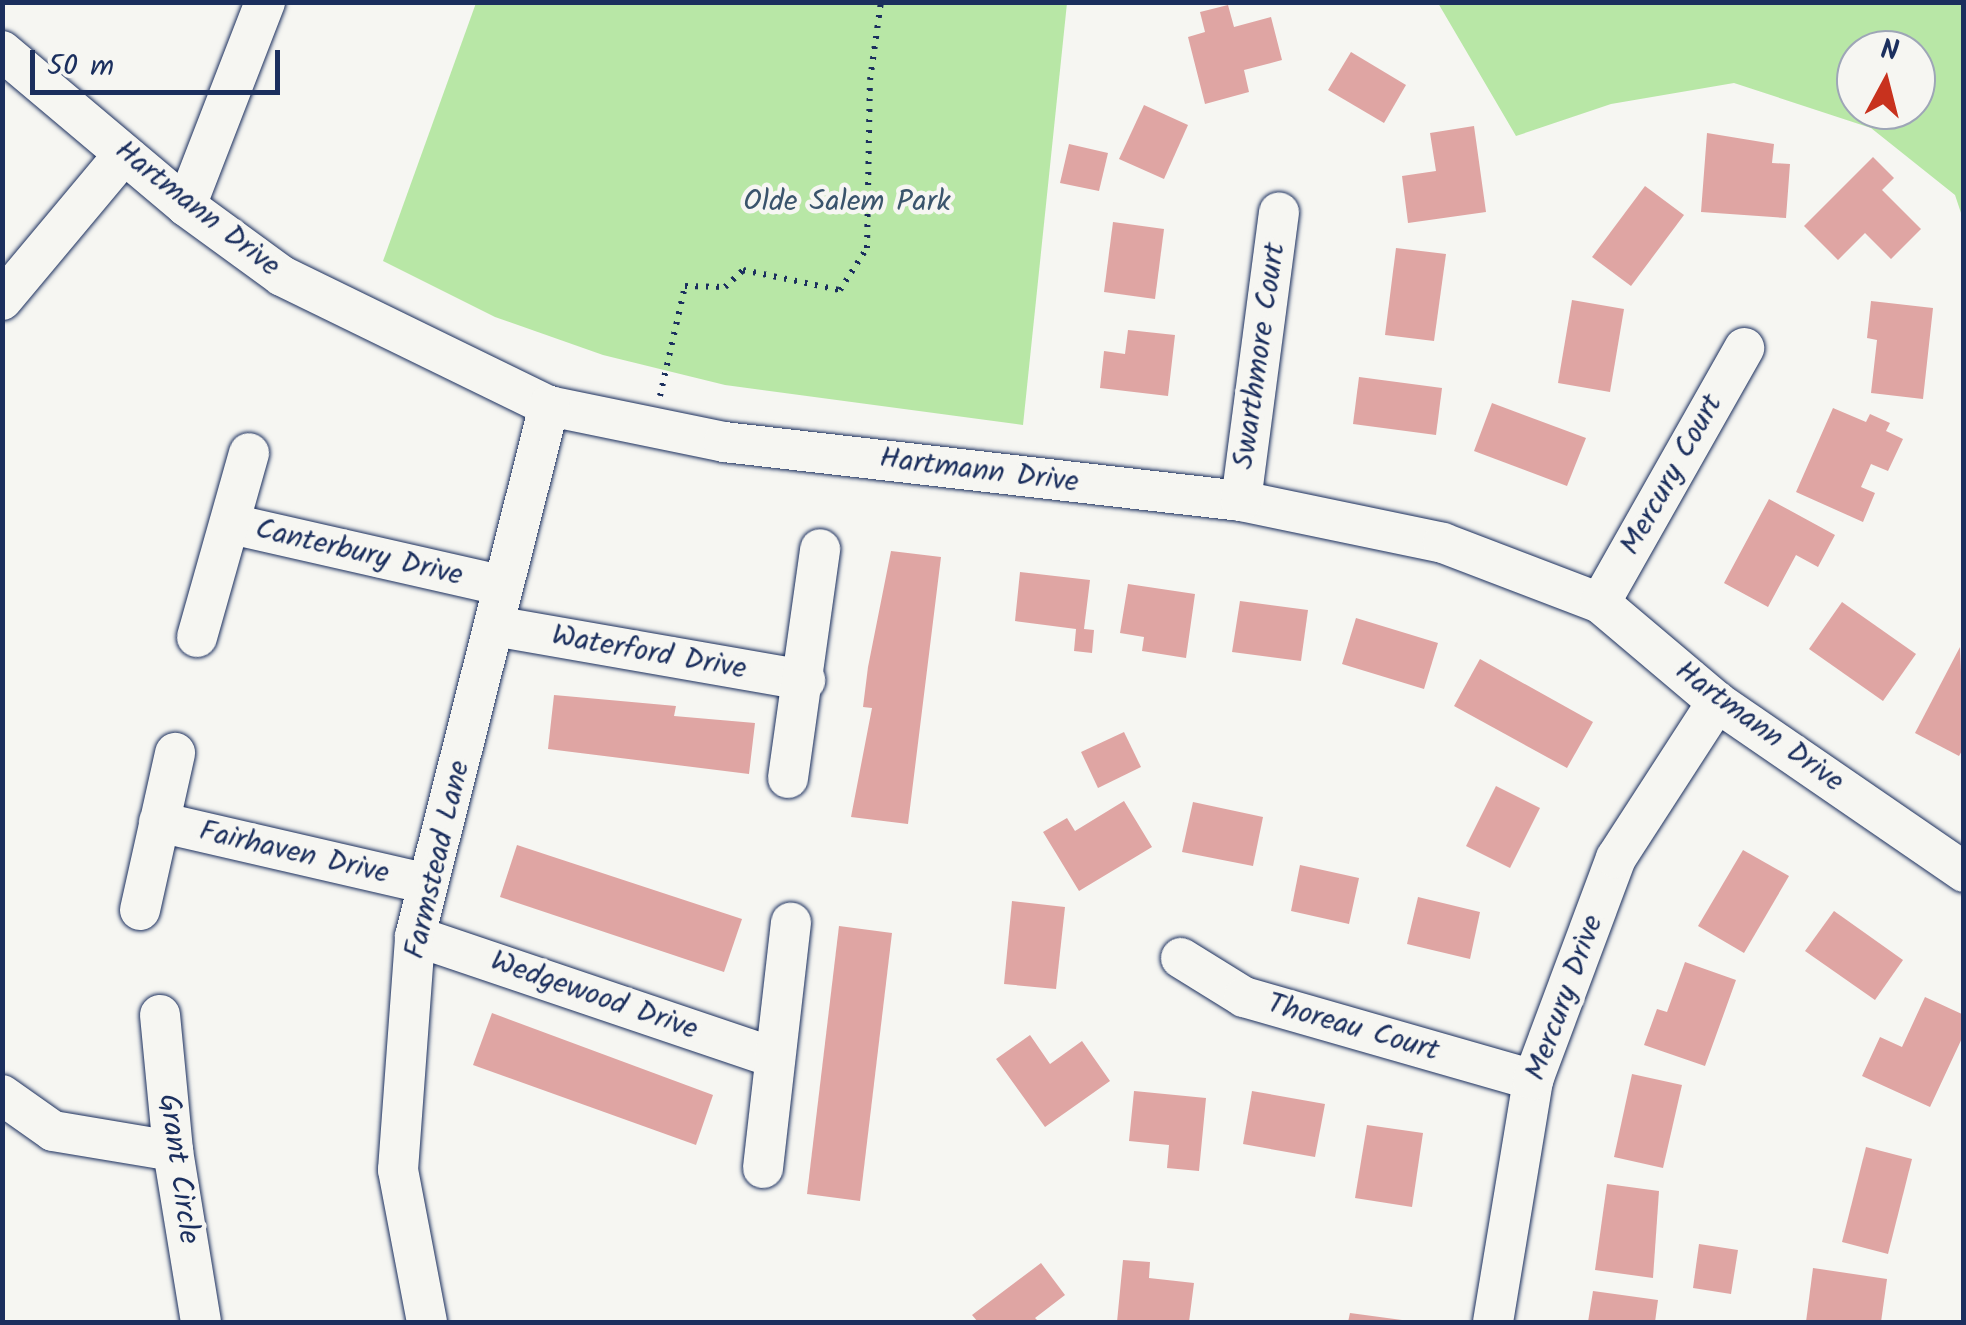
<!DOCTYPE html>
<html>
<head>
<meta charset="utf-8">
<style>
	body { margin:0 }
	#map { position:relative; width:1966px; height:1325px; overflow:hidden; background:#f6f6f2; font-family:Kalam,sans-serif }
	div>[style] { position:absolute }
	.green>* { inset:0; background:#b8e7a6 }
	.building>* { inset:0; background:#dfa5a3 }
	.path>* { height:6px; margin-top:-3px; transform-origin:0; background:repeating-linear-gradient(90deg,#1b2f5e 0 2.5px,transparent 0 10.5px) }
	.roads { filter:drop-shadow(0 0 2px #1b2f5e) drop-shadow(0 0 2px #1b2f5e) }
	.minor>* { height:40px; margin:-20px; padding:0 20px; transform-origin:20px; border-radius:20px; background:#f6f6f2 }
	span { translate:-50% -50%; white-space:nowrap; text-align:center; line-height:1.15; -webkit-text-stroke:9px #f6f6f2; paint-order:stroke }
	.park-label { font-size:30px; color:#3a546c }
	.street-label { font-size:30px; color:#1b2f5e }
	.frame { position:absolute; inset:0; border:5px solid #1b2f5e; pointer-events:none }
	.north { position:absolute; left:1836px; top:30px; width:100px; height:100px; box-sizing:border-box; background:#f6f6f2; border:2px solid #9ea6b7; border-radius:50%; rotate:7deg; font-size:28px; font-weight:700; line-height:40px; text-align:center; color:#1b2f5e }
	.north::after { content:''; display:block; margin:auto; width:35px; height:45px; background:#c8321e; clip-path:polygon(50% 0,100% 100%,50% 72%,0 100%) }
	.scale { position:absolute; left:30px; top:50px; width:250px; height:45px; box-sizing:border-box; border:5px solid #1b2f5e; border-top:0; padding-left:12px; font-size:30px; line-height:35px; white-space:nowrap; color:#1b2f5e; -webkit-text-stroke:8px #f6f6f2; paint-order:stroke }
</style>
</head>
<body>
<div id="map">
	<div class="green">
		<i style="clip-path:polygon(476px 3px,1067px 3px,1023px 425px,725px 385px,603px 355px,495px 317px,383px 261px)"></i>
		<i style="clip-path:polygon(evenodd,1438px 3px,1963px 3px,1963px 219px,1955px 195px,1871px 128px,1734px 83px,1611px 104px,1516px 136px,1438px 3px,1856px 50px,1916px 50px,1916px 110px,1856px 110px,1856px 50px)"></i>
	</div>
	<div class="building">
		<i style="clip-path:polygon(1228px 5px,1234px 27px,1271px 17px,1282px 60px,1244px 70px,1249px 92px,1205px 104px,1188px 37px,1205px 32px,1200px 12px)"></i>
		<i style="clip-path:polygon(1351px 52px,1406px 85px,1384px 123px,1328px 90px)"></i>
		<i style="clip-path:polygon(1144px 105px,1188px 125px,1164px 179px,1119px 159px)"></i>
		<i style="clip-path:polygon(1474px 126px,1486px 212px,1408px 223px,1402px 176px,1436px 171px,1430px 133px)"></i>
		<i style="clip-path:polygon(1707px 133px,1774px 144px,1772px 163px,1790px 164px,1786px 218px,1701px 212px)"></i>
		<i style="clip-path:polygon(1069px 144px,1108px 153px,1099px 191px,1060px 183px)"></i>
		<i style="clip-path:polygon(1873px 157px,1894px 178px,1882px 190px,1921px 229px,1891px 259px,1865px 233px,1838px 260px,1804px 226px)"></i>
		<i style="clip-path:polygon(1645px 186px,1684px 215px,1631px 286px,1592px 257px)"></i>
		<i style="clip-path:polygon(1113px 222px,1164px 229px,1155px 299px,1104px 292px)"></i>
		<i style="clip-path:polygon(1396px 248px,1446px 254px,1434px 341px,1385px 335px)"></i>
		<i style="clip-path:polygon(1572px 300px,1624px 309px,1610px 392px,1558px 383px)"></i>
		<i style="clip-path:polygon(1871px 301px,1933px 308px,1923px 399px,1871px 393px,1877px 340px,1867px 338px)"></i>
		<i style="clip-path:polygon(1128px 330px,1175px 335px,1168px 396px,1100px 388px,1104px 351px,1125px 354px)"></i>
		<i style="clip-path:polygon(1359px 377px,1442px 388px,1436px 435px,1353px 424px)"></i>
		<i style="clip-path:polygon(1492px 403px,1586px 438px,1567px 486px,1474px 451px)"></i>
		<i style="clip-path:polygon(1833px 408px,1866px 422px,1870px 414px,1890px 423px,1886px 431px,1903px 439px,1888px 471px,1871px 464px,1861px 487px,1875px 493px,1863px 522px,1796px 492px)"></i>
		<i style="clip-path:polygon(1769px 499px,1835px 535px,1818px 567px,1796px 555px,1768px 607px,1724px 583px)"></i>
		<i style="clip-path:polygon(891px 551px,941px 557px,908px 824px,851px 817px,872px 708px,863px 707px,868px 667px)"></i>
		<i style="clip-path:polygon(1020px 572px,1090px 580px,1084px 629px,1094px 630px,1092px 653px,1074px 651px,1076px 629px,1015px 621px)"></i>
		<i style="clip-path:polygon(1128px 584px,1195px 594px,1186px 658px,1142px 651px,1144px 637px,1120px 633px)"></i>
		<i style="clip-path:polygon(1240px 601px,1308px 610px,1301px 661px,1232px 652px)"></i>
		<i style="clip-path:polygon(1842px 602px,1916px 654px,1883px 701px,1809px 649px)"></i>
		<i style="clip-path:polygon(1356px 618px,1438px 643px,1424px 689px,1342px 664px)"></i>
		<i style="clip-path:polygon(1960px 647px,1964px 747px,1959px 756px,1915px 733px)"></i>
		<i style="clip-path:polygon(1480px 659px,1593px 722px,1567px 768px,1454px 706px)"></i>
		<i style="clip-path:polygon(554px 695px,676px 706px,674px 716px,755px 723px,749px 774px,548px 749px)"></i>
		<i style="clip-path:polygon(1124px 732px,1141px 767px,1098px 788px,1081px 752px)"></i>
		<i style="clip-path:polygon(1496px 786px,1540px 808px,1510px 868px,1466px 846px)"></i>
		<i style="clip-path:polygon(1124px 801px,1152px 847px,1079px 891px,1043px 832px,1067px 818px,1075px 831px)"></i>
		<i style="clip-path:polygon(1193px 802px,1263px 817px,1253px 866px,1182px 852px)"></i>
		<i style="clip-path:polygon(517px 845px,742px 919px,724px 972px,500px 897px)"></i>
		<i style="clip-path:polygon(1743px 850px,1789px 876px,1744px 953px,1698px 926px)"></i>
		<i style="clip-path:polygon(1300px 865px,1359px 878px,1349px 924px,1291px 911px)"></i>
		<i style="clip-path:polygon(1418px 897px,1480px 912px,1470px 959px,1407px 944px)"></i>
		<i style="clip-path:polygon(1012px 901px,1065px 907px,1056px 989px,1004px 984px)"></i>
		<i style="clip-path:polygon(1834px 911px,1903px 960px,1875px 1000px,1805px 951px)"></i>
		<i style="clip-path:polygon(839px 926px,892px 933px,860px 1201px,807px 1194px)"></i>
		<i style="clip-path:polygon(1685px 962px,1736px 980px,1705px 1066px,1644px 1045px,1657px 1009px,1667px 1012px)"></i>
		<i style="clip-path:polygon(1925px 997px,1964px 1015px,1964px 1034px,1930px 1107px,1862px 1076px,1880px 1037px,1902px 1047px)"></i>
		<i style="clip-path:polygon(492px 1013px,713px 1095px,696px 1145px,473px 1065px)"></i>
		<i style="clip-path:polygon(1030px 1035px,1050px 1064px,1082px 1041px,1110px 1081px,1045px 1127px,996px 1059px)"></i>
		<i style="clip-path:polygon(1632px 1074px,1682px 1085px,1663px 1168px,1614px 1157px)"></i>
		<i style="clip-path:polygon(1134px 1091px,1206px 1098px,1199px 1171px,1167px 1168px,1169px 1145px,1129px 1141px)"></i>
		<i style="clip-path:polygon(1252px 1091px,1325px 1104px,1315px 1157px,1243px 1144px)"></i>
		<i style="clip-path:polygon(1367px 1125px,1423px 1133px,1412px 1207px,1355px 1198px)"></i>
		<i style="clip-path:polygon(1866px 1147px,1912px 1159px,1888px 1254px,1842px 1242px)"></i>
		<i style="clip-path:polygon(1607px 1184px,1659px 1191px,1653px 1278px,1595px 1270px)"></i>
		<i style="clip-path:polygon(1699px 1244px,1738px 1250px,1731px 1294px,1693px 1288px)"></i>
		<i style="clip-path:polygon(1123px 1260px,1150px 1262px,1149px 1278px,1194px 1283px,1189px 1322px,1117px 1322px)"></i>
		<i style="clip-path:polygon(1041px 1263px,1065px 1295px,1035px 1318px,1039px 1322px,978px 1322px,972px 1315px)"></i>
		<i style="clip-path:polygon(1813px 1268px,1887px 1279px,1881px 1322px,1806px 1322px)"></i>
		<i style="clip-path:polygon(1593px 1291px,1658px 1300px,1655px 1322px,1588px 1322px)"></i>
		<i style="clip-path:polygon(1350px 1313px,1402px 1320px,1402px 1322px,1348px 1322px)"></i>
	</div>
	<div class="path">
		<i style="left:660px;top:396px;width:113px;rotate:-77.2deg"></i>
		<i style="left:685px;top:286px;width:40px;rotate:1.4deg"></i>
		<i style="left:725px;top:287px;width:25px;rotate:-43deg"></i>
		<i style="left:743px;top:270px;width:99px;rotate:11.7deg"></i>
		<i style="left:840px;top:290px;width:50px;rotate:-57.3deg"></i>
		<i style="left:867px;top:248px;width:168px;rotate:-89deg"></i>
		<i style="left:870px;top:80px;width:79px;rotate:-82deg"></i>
	</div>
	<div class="roads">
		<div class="minor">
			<i style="left:2px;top:51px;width:241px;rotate:40.1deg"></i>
			<i style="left:186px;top:206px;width:119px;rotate:36.1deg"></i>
			<i style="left:282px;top:276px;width:297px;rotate:26deg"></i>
			<i style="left:549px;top:406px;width:179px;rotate:11.6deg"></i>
			<i style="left:724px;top:442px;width:520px;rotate:6.51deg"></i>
			<i style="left:1241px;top:501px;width:206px;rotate:11.7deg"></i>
			<i style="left:1443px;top:543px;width:168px;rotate:20.9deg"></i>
			<i style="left:1600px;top:603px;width:153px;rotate:40.2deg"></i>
			<i style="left:1717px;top:702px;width:300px;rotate:34.5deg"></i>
			<i style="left:186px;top:206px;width:219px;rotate:-68.8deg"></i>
			<i style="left:2px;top:300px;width:190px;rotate:-50.1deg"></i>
			<i style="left:1241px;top:501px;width:291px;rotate:-82.5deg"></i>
			<i style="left:231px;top:524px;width:275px;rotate:12.8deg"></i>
			<i style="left:1600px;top:603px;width:293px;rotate:-60.5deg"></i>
			<i style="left:494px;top:626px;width:316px;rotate:9.9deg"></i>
			<i style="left:197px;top:637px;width:191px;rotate:-74.2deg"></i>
			<i style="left:788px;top:778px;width:231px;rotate:-82deg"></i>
			<i style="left:159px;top:822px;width:276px;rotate:13deg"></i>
			<i style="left:140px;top:910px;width:161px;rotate:-77.4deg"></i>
			<i style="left:415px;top:936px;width:378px;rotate:18.7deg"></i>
			<i style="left:1181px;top:958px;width:74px;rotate:31.8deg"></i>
			<i style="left:1244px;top:997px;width:301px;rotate:16deg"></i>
			<i style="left:160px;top:1015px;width:137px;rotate:84.5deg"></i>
			<i style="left:173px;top:1151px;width:173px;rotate:80.7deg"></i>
			<i style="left:2px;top:1095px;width:62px;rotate:35.2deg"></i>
			<i style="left:53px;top:1131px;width:122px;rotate:9.5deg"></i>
			<i style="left:763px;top:1168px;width:247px;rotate:-83.5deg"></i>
			<i style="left:427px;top:1322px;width:155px;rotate:-100.8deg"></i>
			<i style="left:398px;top:1170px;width:235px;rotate:-85.8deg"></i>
			<i style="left:415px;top:936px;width:547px;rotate:-75.81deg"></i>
			<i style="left:1493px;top:1322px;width:245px;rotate:-80.6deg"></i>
			<i style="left:1533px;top:1080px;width:237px;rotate:-69.5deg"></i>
			<i style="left:1616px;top:858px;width:186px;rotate:-57.1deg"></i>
		</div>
	</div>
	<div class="park-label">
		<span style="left:847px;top:202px">Olde Salem Park</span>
	</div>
	<div class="street-label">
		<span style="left:197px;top:209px;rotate:38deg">Hartmann Drive</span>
		<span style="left:1260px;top:356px;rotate:-82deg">Swarthmore Court</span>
		<span style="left:979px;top:471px;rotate:7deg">Hartmann Drive</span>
		<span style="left:1672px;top:475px;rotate:-61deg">Mercury Court</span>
		<span style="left:359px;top:553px;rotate:13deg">Canterbury Drive</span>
		<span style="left:649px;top:653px;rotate:10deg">Waterford Drive</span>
		<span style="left:1759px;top:727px;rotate:36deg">Hartmann Drive</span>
		<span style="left:294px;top:853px;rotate:13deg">Fairhaven Drive</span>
		<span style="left:438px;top:860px;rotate:-77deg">Farmstead Lane</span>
		<span style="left:594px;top:996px;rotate:19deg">Wedgewood Drive</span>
		<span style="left:1565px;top:998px;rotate:-70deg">Mercury Drive</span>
		<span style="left:1353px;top:1028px;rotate:16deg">Thoreau Court</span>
		<span style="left:178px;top:1169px;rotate:82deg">Grant Circle</span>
	</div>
	<div class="frame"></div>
	<div class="north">N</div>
	<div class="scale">50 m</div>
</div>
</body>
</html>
